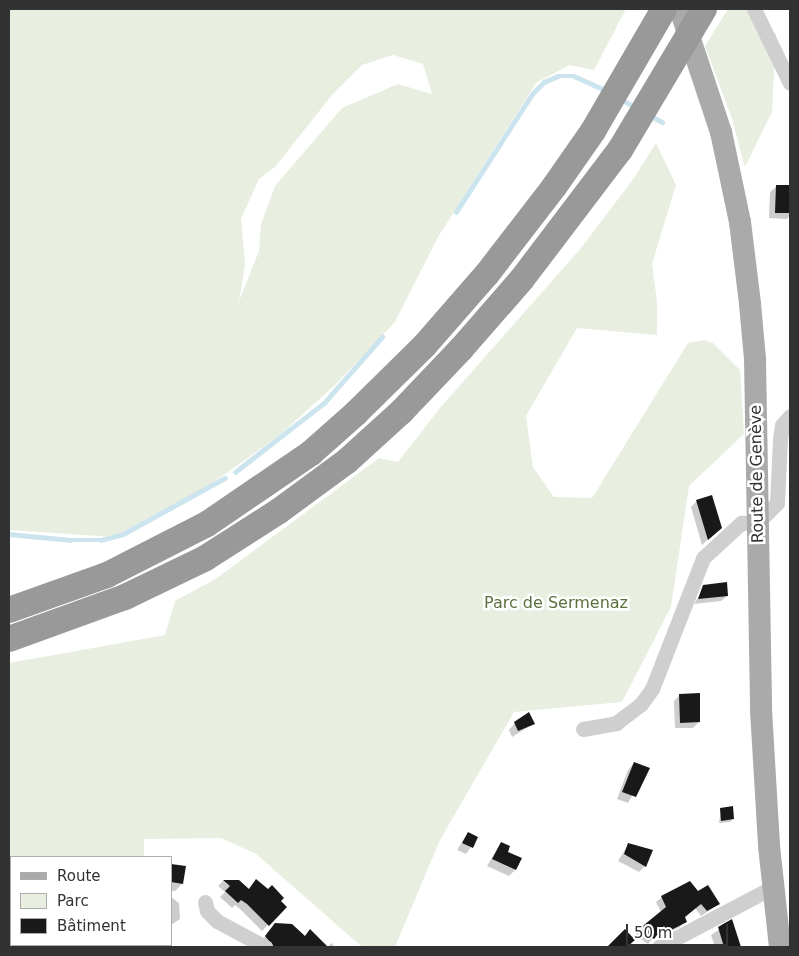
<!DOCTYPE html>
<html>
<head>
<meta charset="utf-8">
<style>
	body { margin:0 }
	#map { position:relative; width:799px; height:956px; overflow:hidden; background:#fff; font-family:"DejaVu Sans",sans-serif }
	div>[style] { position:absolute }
	.green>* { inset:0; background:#e9efe0 }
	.shadow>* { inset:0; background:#0003 }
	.stream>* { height:4.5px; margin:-2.25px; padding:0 2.25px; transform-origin:2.25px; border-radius:2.25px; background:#cce4ee }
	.building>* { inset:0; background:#191919 }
	.street>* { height:15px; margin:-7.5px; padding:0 7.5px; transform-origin:7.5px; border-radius:7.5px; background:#cfcfcf }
	.primary>* { height:22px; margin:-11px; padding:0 11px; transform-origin:11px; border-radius:11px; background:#aaa }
	.highway>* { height:26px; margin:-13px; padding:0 13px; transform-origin:13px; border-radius:13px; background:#999 }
	.highway-bridge>* { height:26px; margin:-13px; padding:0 13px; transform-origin:13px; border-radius:13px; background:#999 }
	span { translate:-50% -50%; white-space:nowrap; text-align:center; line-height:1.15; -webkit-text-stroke:5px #fff; paint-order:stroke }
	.street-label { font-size:16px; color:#323232 }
	.park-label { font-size:16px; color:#59703d }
	.frame { position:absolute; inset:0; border:10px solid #323232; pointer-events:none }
	.legend { position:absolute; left:10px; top:856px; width:162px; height:90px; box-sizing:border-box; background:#fff; border:1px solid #adadad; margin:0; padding:6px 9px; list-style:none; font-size:15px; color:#323232 }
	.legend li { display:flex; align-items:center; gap:10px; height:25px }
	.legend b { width:25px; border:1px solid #adadad }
	.scale { position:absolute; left:626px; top:924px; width:102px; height:22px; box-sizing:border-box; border:2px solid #323232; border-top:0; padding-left:6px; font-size:15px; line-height:18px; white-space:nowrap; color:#323232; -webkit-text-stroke:4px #fff; paint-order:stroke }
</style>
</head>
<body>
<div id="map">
	<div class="green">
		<i style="clip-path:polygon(evenodd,9px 9px,626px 9px,594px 70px,569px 65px,536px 83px,438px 237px,395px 322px,335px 385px,281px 434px,210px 485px,113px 537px,9px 530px,9px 9px,393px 55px,423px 64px,432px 94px,398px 84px,342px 108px,275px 186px,261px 224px,259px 251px,239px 301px,245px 265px,241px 219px,259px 179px,275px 167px,332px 95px,362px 65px,393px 55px)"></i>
		<i style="clip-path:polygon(728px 9px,750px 9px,764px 33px,776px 33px,772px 112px,745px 167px,732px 119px,705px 46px)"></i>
		<i style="clip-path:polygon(656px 143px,676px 185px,652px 264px,657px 301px,657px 335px,577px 328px,526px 416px,533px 467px,554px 497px,592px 498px,688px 343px,704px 340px,713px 343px,740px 370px,744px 434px,689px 486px,671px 607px,622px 702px,514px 712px,440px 840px,395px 947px,362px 947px,256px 854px,221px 838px,144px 839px,144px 857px,11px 857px,11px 945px,145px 947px,9px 947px,9px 663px,165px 635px,175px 601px,217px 578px,379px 458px,398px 462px,440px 408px,581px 248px,634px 178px)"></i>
	</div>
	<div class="shadow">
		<i style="clip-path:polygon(777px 186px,790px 186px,790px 215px,787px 219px,769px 218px,770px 192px)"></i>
		<i style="clip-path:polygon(697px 501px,720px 528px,702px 545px,691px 507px)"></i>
		<i style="clip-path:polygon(705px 586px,727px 596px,721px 601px,694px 604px)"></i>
		<i style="clip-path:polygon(680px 695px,699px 722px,693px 728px,675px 728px,674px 701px)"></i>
		<i style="clip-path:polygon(515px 723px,533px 724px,512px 737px,509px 730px)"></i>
		<i style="clip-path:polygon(634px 763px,648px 768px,628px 803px,617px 799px,628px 770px)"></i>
		<i style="clip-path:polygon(721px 809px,733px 819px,730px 822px,719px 823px)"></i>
		<i style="clip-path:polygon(468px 833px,477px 838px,466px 854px,457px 850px)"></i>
		<i style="clip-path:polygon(501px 843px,515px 870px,509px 876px,487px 866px)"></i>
		<i style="clip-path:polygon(628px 845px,645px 866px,639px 872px,618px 861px)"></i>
		<i style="clip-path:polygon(171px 866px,185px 867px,181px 885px,175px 891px,171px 891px)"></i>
		<i style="clip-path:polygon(256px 880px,285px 907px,262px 931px,241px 910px,235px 905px,232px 908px,220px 897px,225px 892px,218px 886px,223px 881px,239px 881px,248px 890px)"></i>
		<i style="clip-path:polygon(697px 892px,719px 904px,701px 916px,695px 908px,683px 918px,685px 921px,680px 927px,662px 936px,659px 931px,648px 944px,635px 935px,661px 912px,656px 902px,662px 897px)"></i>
		<i style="clip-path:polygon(171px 897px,179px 903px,180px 919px,171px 925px)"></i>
		<i style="clip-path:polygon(732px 921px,739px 947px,715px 947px,711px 935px)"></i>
		<i style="clip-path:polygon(270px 930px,304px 937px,310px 931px,326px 947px,281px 947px,276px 943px,272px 947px,260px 943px)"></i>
		<i style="clip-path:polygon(331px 943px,335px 947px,328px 947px)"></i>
	</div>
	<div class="stream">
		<i style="left:621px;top:99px;width:17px;rotate:31deg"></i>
		<i style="left:649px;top:115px;width:15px;rotate:28deg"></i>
		<i style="left:456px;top:212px;width:140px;rotate:-57.2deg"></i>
		<i style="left:532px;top:94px;width:17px;rotate:-45deg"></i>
		<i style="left:544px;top:82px;width:15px;rotate:-23deg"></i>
		<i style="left:558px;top:76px;width:16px"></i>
		<i style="left:574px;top:76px;width:35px;rotate:24deg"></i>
		<i style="left:235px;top:472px;width:113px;rotate:-37.8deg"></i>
		<i style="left:324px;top:403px;width:88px;rotate:-48.7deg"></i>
		<i style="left:9px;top:534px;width:62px;rotate:5.5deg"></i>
		<i style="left:71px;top:540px;width:30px"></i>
		<i style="left:101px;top:540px;width:23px;rotate:-15deg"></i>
		<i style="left:123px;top:534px;width:116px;rotate:-28.8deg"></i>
	</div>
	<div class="building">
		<i style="clip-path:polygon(776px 185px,790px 185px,790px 213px,775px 213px)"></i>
		<i style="clip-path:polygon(712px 495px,722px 528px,708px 540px,696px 500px)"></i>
		<i style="clip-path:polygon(727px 582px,728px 596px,698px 599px,703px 585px)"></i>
		<i style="clip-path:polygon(700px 693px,700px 722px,680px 723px,679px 694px)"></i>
		<i style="clip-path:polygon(529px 712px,535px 724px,518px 731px,514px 722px)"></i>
		<i style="clip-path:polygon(634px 762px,650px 768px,636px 797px,622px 792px)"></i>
		<i style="clip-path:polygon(733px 806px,734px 819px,721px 821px,720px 808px)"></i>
		<i style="clip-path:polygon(468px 832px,478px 837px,473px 848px,462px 843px)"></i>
		<i style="clip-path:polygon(501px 842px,510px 846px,508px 852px,522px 858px,516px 870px,492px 859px)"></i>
		<i style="clip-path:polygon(628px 843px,653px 850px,646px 867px,624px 854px)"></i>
		<i style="clip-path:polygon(171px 864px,186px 866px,183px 884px,171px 882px)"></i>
		<i style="clip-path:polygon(256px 879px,268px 889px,272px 885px,284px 898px,281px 901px,287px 907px,269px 926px,247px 904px,241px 900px,238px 903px,225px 891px,230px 886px,223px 880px,239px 880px,249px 889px)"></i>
		<i style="clip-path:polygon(690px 881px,698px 891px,708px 885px,720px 904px,707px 911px,701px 904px,685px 917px,687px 922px,667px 932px,664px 926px,654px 939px,639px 929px,666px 907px,661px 896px)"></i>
		<i style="clip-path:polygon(732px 919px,741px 947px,724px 947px,718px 927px)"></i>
		<i style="clip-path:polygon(275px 923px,292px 924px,305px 936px,310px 929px,328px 947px,274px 947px,265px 936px)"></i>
		<i style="clip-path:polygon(625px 929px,635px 940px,627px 947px,607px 947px)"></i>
	</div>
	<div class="street">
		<i style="left:754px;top:9px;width:82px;rotate:64.1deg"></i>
		<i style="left:583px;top:729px;width:34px;rotate:-10deg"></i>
		<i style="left:616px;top:723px;width:31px;rotate:-37deg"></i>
		<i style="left:641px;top:704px;width:19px;rotate:-54deg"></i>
		<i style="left:652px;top:689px;width:141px;rotate:-68.7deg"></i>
		<i style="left:703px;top:558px;width:52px;rotate:-42.6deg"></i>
		<i style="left:741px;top:523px;width:17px;rotate:-3deg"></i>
		<i style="left:758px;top:522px;width:27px;rotate:-45deg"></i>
		<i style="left:777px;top:503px;width:64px;rotate:-87.3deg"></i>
		<i style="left:780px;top:439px;width:14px;rotate:-82deg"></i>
		<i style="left:782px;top:425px;width:12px;rotate:-48deg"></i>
		<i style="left:205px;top:902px;width:9px;rotate:77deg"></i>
		<i style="left:207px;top:911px;width:14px;rotate:45deg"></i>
		<i style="left:217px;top:921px;width:55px;rotate:28.4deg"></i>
		<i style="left:659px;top:947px;width:129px;rotate:-27.8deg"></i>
	</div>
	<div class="primary">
		<i style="left:680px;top:9px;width:130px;rotate:71.6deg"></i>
		<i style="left:721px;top:132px;width:92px;rotate:78.1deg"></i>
		<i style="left:740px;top:222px;width:83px;rotate:83deg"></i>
		<i style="left:750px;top:304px;width:55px;rotate:84.8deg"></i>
		<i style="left:755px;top:359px;width:351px;rotate:89deg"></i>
		<i style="left:761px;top:710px;width:136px;rotate:86.6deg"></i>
		<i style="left:769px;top:846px;width:102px;rotate:83.8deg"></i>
	</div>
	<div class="highway">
		<i style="left:9px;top:610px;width:104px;rotate:-19.7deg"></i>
		<i style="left:107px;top:575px;width:112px;rotate:-27deg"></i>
		<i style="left:207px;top:524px;width:126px;rotate:-34.3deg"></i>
		<i style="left:311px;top:453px;width:60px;rotate:-41.6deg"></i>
		<i style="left:356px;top:413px;width:97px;rotate:-44.6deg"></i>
		<i style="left:425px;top:345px;width:94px;rotate:-48.9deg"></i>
		<i style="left:487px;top:274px;width:110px;rotate:-52.4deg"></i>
		<i style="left:554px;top:187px;width:68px;rotate:-55.1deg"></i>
		<i style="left:593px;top:131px;width:141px;rotate:-59.8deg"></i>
		<i style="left:9px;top:639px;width:123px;rotate:-19.9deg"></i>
		<i style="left:125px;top:597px;width:88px;rotate:-25.7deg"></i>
		<i style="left:204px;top:559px;width:89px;rotate:-32.6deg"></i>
		<i style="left:279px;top:511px;width:84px;rotate:-36.3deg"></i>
		<i style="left:347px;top:461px;width:73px;rotate:-42.2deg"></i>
		<i style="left:401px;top:412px;width:87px;rotate:-46.4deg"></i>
		<i style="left:461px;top:349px;width:93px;rotate:-48.9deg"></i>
		<i style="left:522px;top:279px;width:162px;rotate:-52.8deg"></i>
	</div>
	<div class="highway-bridge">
		<i style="left:620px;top:150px;width:164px;rotate:-59.2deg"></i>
	</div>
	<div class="street-label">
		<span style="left:757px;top:474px;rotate:-91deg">Route de Genève</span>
	</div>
	<div class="park-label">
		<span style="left:556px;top:603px">Parc de Sermenaz</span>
	</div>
	<div class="frame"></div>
	<ul class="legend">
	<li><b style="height:6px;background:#aaa"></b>Route</li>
	<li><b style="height:14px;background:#e9efe0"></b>Parc</li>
	<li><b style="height:14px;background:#191919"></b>Bâtiment</li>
	</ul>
	<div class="scale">50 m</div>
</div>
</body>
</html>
